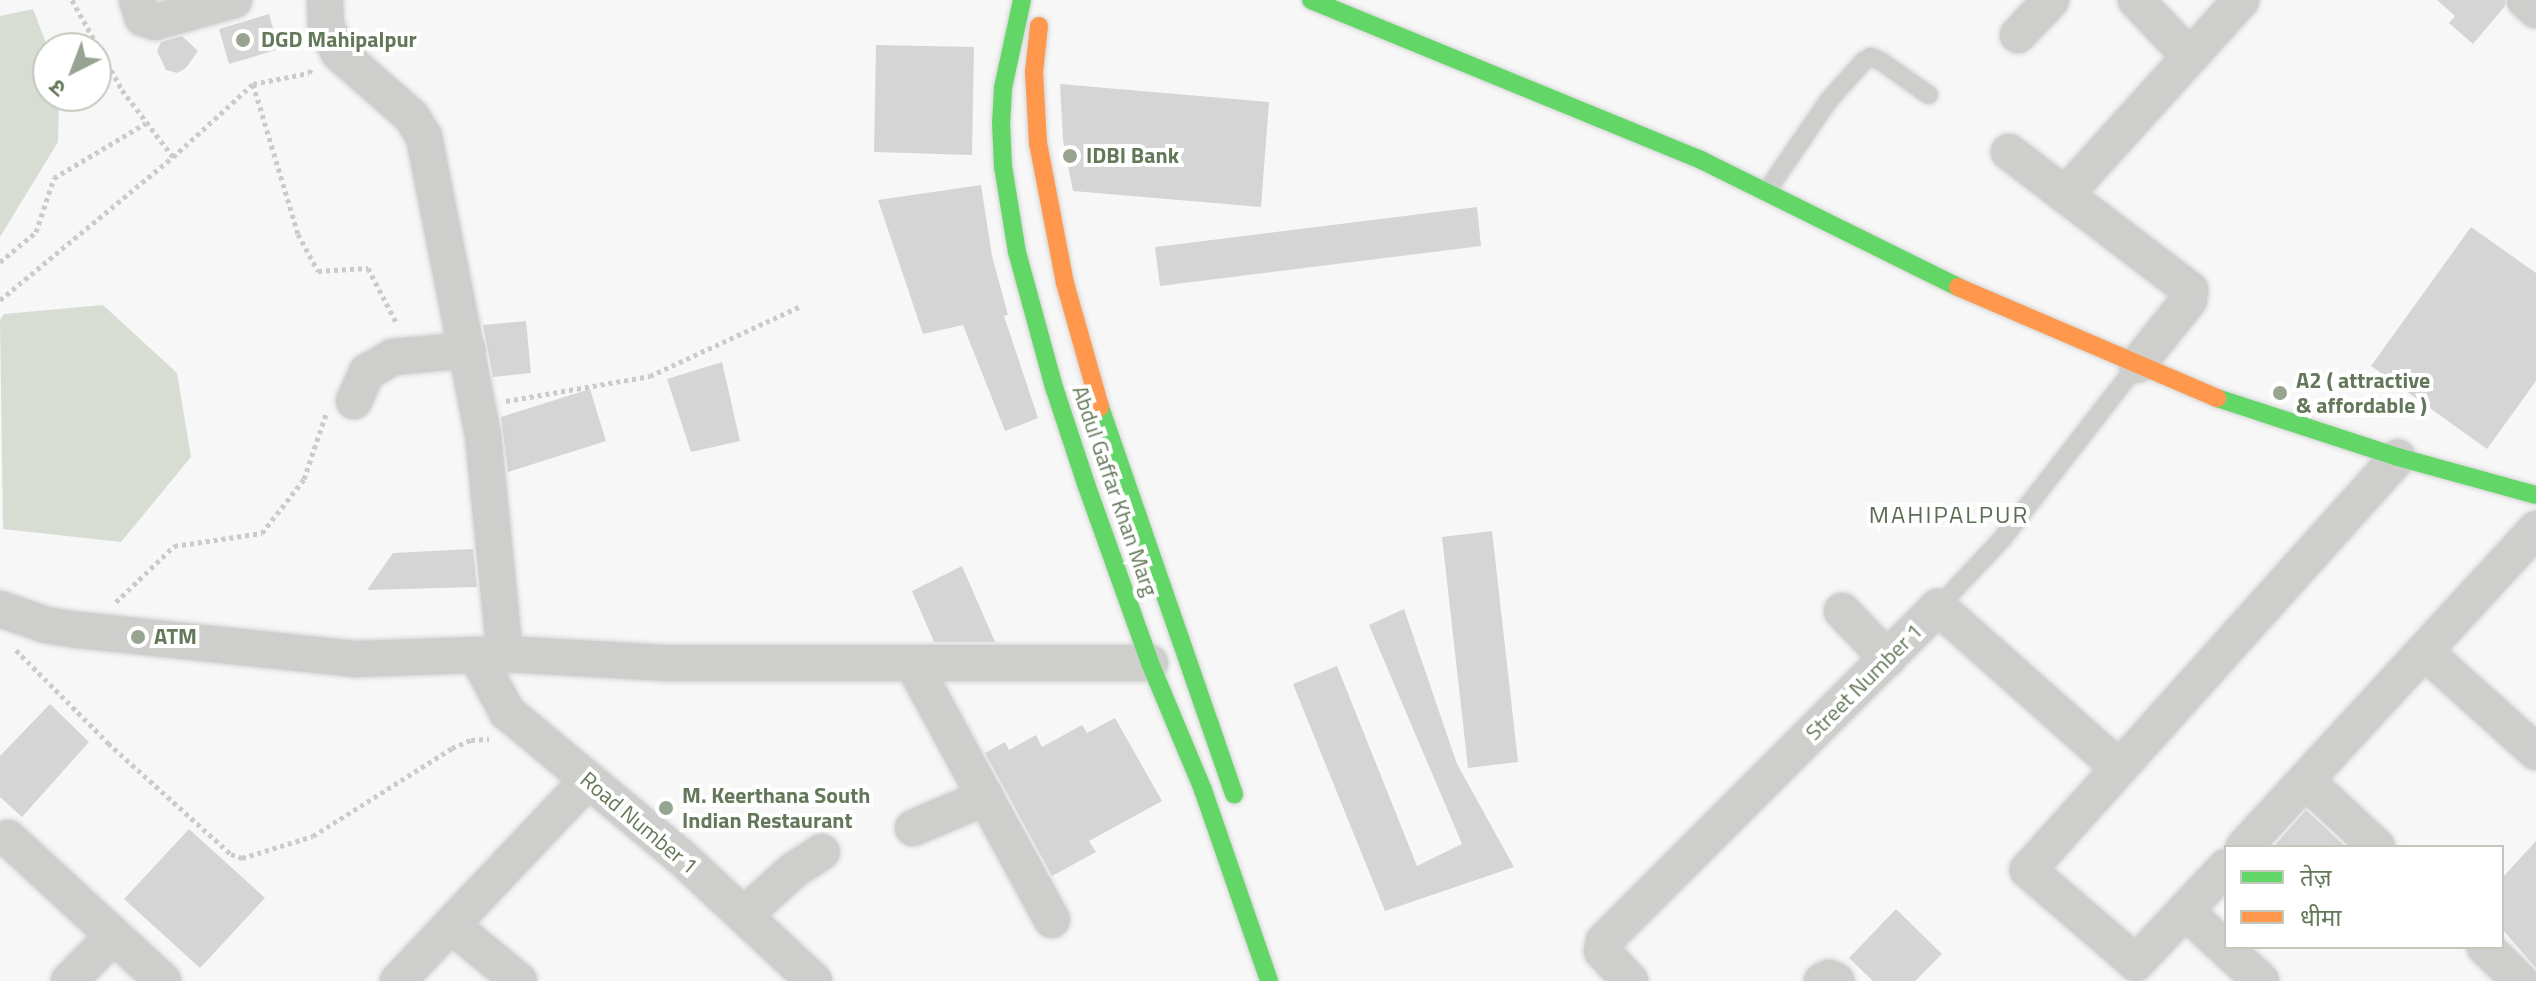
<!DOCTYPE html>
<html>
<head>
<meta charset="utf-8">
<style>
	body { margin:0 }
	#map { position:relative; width:2536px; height:981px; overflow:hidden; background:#f8f7f8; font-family:"Titillium Web","Noto Sans Devanagari",sans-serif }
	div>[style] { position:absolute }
	.water>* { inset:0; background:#d8ddd4 }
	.building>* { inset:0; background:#d4d5d4 }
	.path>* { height:5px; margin-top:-2.5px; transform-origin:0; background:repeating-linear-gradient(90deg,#caccc9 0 4px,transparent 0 8px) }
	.roads { filter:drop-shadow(0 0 2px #d3d5d3) drop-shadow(0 0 2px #d3d5d3) }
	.lane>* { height:18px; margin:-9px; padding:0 9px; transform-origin:9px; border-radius:9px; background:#cecfcd }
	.street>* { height:36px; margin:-18px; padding:0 18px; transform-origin:18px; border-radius:18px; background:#cecfcd }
	.fast>* { height:18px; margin:-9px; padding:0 9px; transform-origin:9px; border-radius:9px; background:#63d668 }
	.slow>* { height:18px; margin:-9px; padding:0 9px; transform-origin:9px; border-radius:9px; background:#ff974d }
	.dots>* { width:22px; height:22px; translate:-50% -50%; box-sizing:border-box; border:4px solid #fff; border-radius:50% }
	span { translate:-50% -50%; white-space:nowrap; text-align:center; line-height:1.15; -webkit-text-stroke:8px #fff; paint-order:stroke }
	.poi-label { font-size:22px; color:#637759; font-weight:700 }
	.left { translate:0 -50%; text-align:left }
	.street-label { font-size:22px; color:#637759 }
	.neighbourhood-label { font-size:24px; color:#5d6d55; letter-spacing:2px }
	.legend { position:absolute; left:2224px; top:845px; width:280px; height:104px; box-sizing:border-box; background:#fff; border:2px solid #c1c9bd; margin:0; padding:10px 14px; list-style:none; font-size:24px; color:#637759 }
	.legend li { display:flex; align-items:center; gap:16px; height:40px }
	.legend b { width:40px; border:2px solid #c1c9bd }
	.north { position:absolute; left:32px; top:32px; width:80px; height:80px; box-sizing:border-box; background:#fff; border:2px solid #c1c9bd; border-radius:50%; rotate:222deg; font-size:22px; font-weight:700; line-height:32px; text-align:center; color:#637759 }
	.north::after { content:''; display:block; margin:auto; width:28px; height:36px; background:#97a491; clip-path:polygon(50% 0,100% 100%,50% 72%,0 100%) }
</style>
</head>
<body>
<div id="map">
	<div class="water">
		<i style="clip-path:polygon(33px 9px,48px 48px,48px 96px,59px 96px,58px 142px,0 237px,0 16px)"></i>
		<i style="clip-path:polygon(103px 305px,177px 373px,191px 457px,121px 542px,3px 529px,0 320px,4px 314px)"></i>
	</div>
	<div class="building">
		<i style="clip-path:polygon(2437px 0,2505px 0,2505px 6px,2473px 44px,2449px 23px,2455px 16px)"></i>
		<i style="clip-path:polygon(269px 14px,279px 49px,229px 64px,219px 29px)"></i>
		<i style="clip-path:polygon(182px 36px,198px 51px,186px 68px,177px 73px,166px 70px,157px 51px,161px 42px)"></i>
		<i style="clip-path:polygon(876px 45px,974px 47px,972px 155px,874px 152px)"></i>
		<i style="clip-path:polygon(1060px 84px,1269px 102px,1261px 207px,1073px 191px,1063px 140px)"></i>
		<i style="clip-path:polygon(981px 185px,992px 256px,1008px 315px,1004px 316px,1038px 418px,1005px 431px,963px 325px,923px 334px,878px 200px)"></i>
		<i style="clip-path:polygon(1477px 207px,1481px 246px,1160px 286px,1155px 247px)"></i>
		<i style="clip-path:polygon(2471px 227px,2536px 273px,2536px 381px,2487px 449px,2371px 366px)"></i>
		<i style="clip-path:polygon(526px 321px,531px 373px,493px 377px,483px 325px)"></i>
		<i style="clip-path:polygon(722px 362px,740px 441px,691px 452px,667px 379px)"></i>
		<i style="clip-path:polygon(590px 389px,606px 441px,508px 472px,501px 417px)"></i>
		<i style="clip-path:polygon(1492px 531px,1518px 762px,1468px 768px,1442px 537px)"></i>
		<i style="clip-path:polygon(473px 549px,477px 587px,367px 590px,393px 553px)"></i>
		<i style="clip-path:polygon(962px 566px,995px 642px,934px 642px,912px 591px)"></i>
		<i style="clip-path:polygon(1404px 609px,1457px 764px,1514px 867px,1385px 911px,1293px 684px,1337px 666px,1417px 866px,1462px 844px,1369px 625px)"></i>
		<i style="clip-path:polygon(50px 704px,89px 742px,22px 817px,0 797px,0 756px)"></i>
		<i style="clip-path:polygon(1115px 718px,1162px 801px,1089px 841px,1096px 852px,1052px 876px,985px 753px,1005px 742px,1009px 750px,1036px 735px,1042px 747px,1082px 725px,1087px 733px)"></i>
		<i style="clip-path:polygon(2306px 810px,2346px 847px,2273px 847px)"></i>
		<i style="clip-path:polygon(189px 829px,265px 898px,200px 968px,124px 899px)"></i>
		<i style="clip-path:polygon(2536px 841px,2536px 968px,2502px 929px,2502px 878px)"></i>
		<i style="clip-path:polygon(1896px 909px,1942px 954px,1915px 981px,1873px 981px,1849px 958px)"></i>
	</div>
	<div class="path">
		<i style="left:72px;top:0;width:103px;rotate:60.9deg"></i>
		<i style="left:122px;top:90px;width:84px;rotate:52.7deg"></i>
		<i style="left:253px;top:84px;width:157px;rotate:73.3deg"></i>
		<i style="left:298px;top:234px;width:42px;rotate:61.6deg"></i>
		<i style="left:318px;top:271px;width:50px;rotate:-3.4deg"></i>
		<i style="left:368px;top:268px;width:63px;rotate:62.6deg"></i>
		<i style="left:0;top:262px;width:47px;rotate:-39.8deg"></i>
		<i style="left:36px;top:232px;width:57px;rotate:-71.6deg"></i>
		<i style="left:54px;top:178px;width:107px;rotate:-30.9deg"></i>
		<i style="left:0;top:300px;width:224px;rotate:-39.6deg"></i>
		<i style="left:173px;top:157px;width:108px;rotate:-42.4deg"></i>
		<i style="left:253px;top:84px;width:57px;rotate:-11.1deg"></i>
		<i style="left:309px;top:73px;width:6px;rotate:-59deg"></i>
		<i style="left:506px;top:401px;width:146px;rotate:-9.8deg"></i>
		<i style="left:650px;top:376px;width:166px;rotate:-24.9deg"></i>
		<i style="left:116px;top:602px;width:81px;rotate:-44deg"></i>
		<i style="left:174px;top:546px;width:89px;rotate:-8.4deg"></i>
		<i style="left:262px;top:533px;width:68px;rotate:-52.1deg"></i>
		<i style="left:304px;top:479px;width:69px;rotate:-71.3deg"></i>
		<i style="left:16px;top:650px;width:131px;rotate:45.3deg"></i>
		<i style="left:108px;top:743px;width:166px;rotate:42.1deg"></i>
		<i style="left:231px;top:854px;width:12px;rotate:20deg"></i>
		<i style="left:242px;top:858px;width:74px;rotate:-17.2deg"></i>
		<i style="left:313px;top:836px;width:165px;rotate:-32.3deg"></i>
		<i style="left:452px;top:748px;width:21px;rotate:-23deg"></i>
		<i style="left:471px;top:740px;width:18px;rotate:-3deg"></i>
	</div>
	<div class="roads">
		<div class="lane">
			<i style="left:1766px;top:192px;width:112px;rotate:-55.6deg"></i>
			<i style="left:1829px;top:100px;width:52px;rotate:-48.1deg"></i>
			<i style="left:1864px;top:61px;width:8px;rotate:-30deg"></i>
			<i style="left:1871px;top:57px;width:12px;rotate:24deg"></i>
			<i style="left:1882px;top:62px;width:57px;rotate:35.1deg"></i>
			<i style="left:1938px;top:607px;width:93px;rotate:-46.7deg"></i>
			<i style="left:2002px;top:539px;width:220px;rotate:-52.2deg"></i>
		</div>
		<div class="street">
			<i style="left:137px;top:0;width:19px;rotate:72deg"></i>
			<i style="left:143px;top:18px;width:13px;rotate:18deg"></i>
			<i style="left:155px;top:22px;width:82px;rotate:-15.6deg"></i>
			<i style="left:325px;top:0;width:26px;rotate:88deg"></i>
			<i style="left:326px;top:26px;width:30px;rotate:64deg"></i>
			<i style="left:339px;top:53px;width:96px;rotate:41.2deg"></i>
			<i style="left:411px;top:116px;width:25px;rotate:58deg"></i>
			<i style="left:424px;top:137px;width:304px;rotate:78.8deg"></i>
			<i style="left:483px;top:435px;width:220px;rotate:84.3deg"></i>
			<i style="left:2136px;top:0;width:77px;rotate:46.6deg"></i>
			<i style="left:2525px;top:0;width:15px;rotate:42deg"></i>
			<i style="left:2018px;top:35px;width:48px;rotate:-46.7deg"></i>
			<i style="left:2009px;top:152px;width:228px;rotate:37.3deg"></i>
			<i style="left:2190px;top:290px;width:10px;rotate:96deg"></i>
			<i style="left:2189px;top:300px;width:83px;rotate:128.7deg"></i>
			<i style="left:2065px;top:195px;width:263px;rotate:-47.9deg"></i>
			<i style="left:354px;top:401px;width:32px;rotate:-66deg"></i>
			<i style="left:367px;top:372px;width:30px;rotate:-30deg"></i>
			<i style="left:393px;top:357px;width:75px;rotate:-5.3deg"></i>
			<i style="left:0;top:609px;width:49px;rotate:19.2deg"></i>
			<i style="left:46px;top:625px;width:33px;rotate:9deg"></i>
			<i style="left:79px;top:630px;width:279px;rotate:6deg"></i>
			<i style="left:356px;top:659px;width:149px;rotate:-1.9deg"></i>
			<i style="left:505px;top:654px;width:163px;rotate:3.2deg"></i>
			<i style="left:668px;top:663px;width:482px"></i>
			<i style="left:1842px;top:611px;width:66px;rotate:46.2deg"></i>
			<i style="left:2425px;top:652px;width:149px;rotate:42deg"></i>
			<i style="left:477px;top:656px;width:64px;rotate:61.8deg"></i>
			<i style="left:507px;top:712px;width:225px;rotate:39.8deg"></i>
			<i style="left:680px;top:856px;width:183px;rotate:43deg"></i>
			<i style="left:913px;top:664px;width:291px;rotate:61.5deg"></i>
			<i style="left:2306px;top:781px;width:97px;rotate:42.9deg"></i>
			<i style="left:913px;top:828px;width:79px;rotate:-23deg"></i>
			<i style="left:8px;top:838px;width:211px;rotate:42.7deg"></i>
			<i style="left:2244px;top:847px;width:432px;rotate:-47.4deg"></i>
			<i style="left:2226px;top:867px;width:132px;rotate:133.2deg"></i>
			<i style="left:2136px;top:963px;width:143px;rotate:-139.3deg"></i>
			<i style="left:2028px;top:870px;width:554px;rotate:-48.14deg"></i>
			<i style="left:2185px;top:911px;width:103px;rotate:42.6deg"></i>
			<i style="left:744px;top:915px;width:67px;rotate:-42deg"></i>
			<i style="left:794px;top:870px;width:33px;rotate:-33deg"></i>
			<i style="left:451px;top:925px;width:88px;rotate:39.5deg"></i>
			<i style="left:2485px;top:947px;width:49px;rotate:44.2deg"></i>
			<i style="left:69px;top:981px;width:63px;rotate:-45.6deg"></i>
			<i style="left:398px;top:981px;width:277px;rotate:-46.6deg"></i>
			<i style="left:1630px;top:981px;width:41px;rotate:-133deg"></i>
			<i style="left:1602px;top:951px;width:10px;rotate:-79deg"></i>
			<i style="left:1604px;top:941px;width:472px;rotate:-45deg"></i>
			<i style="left:1938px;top:607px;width:241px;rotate:41.6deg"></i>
			<i style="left:1822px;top:981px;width:8px;rotate:-23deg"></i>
			<i style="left:1829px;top:978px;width:8px;rotate:23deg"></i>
		</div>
		<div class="fast">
			<i style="left:1022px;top:0;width:90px;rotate:102.2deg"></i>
			<i style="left:1003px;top:88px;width:33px;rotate:93deg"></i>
			<i style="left:1001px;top:121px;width:45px;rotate:87.5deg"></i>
			<i style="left:1003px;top:166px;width:87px;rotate:80.8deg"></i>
			<i style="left:1017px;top:252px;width:140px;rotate:74.7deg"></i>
			<i style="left:1054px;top:387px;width:102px;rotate:71.7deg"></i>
			<i style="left:1086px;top:484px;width:190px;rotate:70.3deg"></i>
			<i style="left:1150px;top:663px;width:138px;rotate:67.3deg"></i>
			<i style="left:1203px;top:790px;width:202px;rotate:70.9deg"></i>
			<i style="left:1311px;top:0;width:422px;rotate:22.3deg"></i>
			<i style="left:1701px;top:160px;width:287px;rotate:26.3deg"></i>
			<i style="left:2217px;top:398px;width:190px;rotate:18.1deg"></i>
			<i style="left:2398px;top:457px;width:143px;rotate:15.4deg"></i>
			<i style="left:1100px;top:407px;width:410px;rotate:70.9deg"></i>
		</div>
		<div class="slow">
			<i style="left:1039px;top:26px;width:46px;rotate:96.2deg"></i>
			<i style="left:1034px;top:72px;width:71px;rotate:86.8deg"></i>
			<i style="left:1038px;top:143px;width:143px;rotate:79.1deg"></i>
			<i style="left:1065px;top:283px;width:129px;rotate:74.2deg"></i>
			<i style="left:1958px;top:287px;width:282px;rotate:23.2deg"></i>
		</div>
	</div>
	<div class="dots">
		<i style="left:243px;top:40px;background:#97a491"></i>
		<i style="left:1070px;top:156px;background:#97a491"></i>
		<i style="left:2280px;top:393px;background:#97a491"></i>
		<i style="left:138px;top:637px;background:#97a491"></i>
		<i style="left:666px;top:808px;background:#97a491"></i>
	</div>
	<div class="poi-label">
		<span class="left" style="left:261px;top:40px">DGD Mahipalpur</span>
		<span class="left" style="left:1086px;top:156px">IDBI Bank</span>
		<span class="left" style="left:2296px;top:393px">A2 ( attractive<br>&amp; affordable )</span>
		<span class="left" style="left:154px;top:637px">ATM</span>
		<span class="left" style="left:682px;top:808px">M. Keerthana South<br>Indian Restaurant</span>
	</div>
	<div class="street-label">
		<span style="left:1115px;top:491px;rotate:71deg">Abdul Gaffar Khan Marg</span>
		<span style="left:1864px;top:682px;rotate:-45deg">Street Number 1</span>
		<span style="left:639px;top:823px;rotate:40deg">Road Number 1</span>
	</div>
	<div class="neighbourhood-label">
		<span style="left:1949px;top:515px">MAHIPALPUR</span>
	</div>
	<ul class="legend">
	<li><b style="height:10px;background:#63d668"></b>तेज़</li>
	<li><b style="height:10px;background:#ff974d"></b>धीमा</li>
	</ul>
	<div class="north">उ</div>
</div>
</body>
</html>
